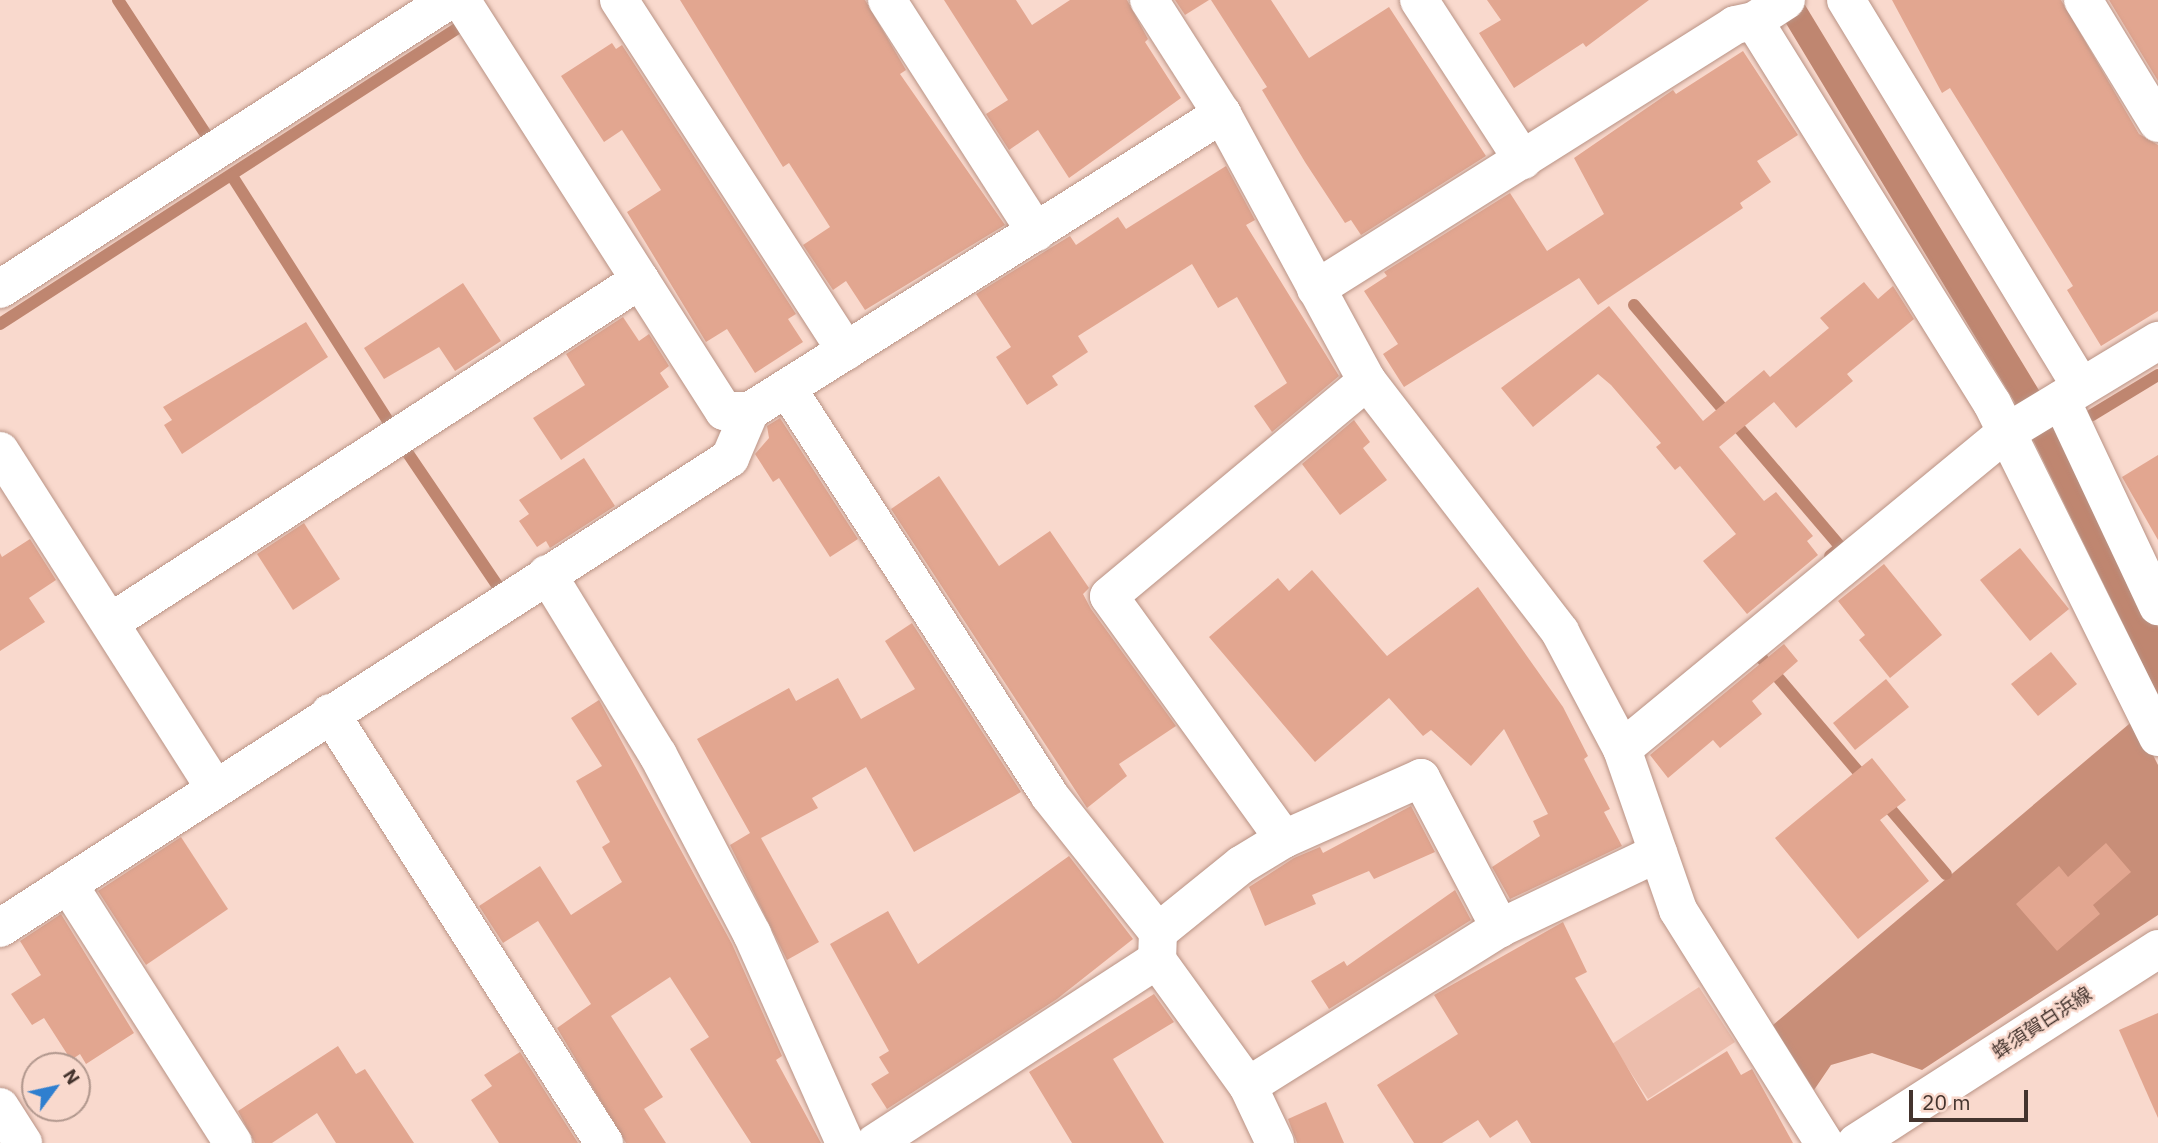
<!DOCTYPE html>
<html>
<head>
<meta charset="utf-8">
<style>
	body { margin:0 }
	#map { position:relative; width:2158px; height:1143px; overflow:hidden; background:#f9d9cd; font-family:"IBM Plex Sans","Noto Sans JP",sans-serif }
	div>[style] { position:absolute }
	.green>* { inset:0; background:#ecbdac }
	.forest>* { inset:0; background:#c88e78 }
	.water>* { inset:0; background:#bf8670 }
	.stream>* { height:12px; margin:-6px; padding:0 6px; transform-origin:6px; border-radius:6px; background:#bf8670 }
	.building>* { inset:0; background:#e2a690 }
	.roads { filter:drop-shadow(0 0 2px #b99385) drop-shadow(0 0 2px #b99385) }
	.minor>* { height:38px; margin:-19px; padding:0 19px; transform-origin:19px; border-radius:19px; background:#fff }
	.secondary>* { height:38px; margin:-19px; padding:0 19px; transform-origin:19px; border-radius:19px; background:#fff }
	span { translate:-50% -50%; white-space:nowrap; text-align:center; line-height:1.15; -webkit-text-stroke:5px #f9d9cd; paint-order:stroke }
	.street-label { font-size:19px; color:#44342e }
	.north { position:absolute; left:21px; top:1052px; width:70px; height:70px; box-sizing:border-box; background:#f9d9cd; border:2px solid #b1978d; border-radius:50%; rotate:57deg; font-size:19px; font-weight:700; line-height:28px; text-align:center; color:#44342e }
	.north::after { content:''; display:block; margin:auto; width:24px; height:32px; background:#2f7fcf; clip-path:polygon(50% 0,100% 100%,50% 72%,0 100%) }
	.scale { position:absolute; left:1909px; top:1090px; width:119px; height:32px; box-sizing:border-box; border:4px solid #44342e; border-top:0; padding-left:9px; font-size:21px; line-height:24px; white-space:nowrap; color:#44342e; -webkit-text-stroke:5px #f9d9cd; paint-order:stroke }
</style>
</head>
<body>
<div id="map">
	<div class="green">
		<i style="clip-path:polygon(1699px 987px,1735px 1042px,1648px 1099px,1612px 1044px)"></i>
	</div>
	<div class="forest">
		<i style="clip-path:polygon(2135px 719px,2158px 765px,2158px 915px,1922px 1070px,1872px 1053px,1831px 1065px,1814px 1090px,1773px 1025px)"></i>
	</div>
	<div class="water">
		<i style="clip-path:polygon(1772px 0,1802px 0,2057px 420px,2158px 627px,2158px 695px,2014px 401px)"></i>
	</div>
	<div class="stream">
		<i style="left:118px;top:0;width:163px;rotate:56.8deg"></i>
		<i style="left:232px;top:176px;width:294px;rotate:57.5deg"></i>
		<i style="left:1634px;top:305px;width:318px;rotate:49.5deg"></i>
		<i style="left:1841px;top:547px;width:14px;rotate:141deg"></i>
		<i style="left:0;top:324px;width:553px;rotate:-32.88deg"></i>
		<i style="left:2092px;top:415px;width:77px;rotate:-31.2deg"></i>
		<i style="left:405px;top:449px;width:164px;rotate:55.9deg"></i>
		<i style="left:1758px;top:654px;width:168px;rotate:49.6deg"></i>
		<i style="left:1881px;top:798px;width:100px;rotate:49.5deg"></i>
	</div>
	<div class="building">
		<i style="clip-path:polygon(680px 0,865px 0,906px 70px,900px 74px,1005px 225px,865px 310px,846px 281px,833px 290px,803px 245px,830px 227px,789px 163px,783px 167px)"></i>
		<i style="clip-path:polygon(944px 0,1016px 0,1032px 25px,1070px 0,1127px 0,1148px 39px,1145px 42px,1181px 98px,1069px 178px,1038px 130px,1009px 150px,986px 114px,1008px 100px)"></i>
		<i style="clip-path:polygon(1175px 0,1209px 0,1185px 15px)"></i>
		<i style="clip-path:polygon(1211px 0,1271px 0,1309px 58px,1389px 7px,1486px 156px,1361px 235px,1351px 220px,1345px 223px,1305px 162px,1262px 90px,1267px 87px)"></i>
		<i style="clip-path:polygon(1487px 0,1649px 0,1586px 47px,1583px 43px,1514px 88px,1479px 33px,1501px 20px)"></i>
		<i style="clip-path:polygon(1892px 0,2061px 0,2139px 134px,2158px 145px,2158px 311px,2101px 346px,2067px 290px,2073px 286px,1950px 88px,1942px 93px)"></i>
		<i style="clip-path:polygon(2109px 0,2158px 0,2158px 81px)"></i>
		<i style="clip-path:polygon(612px 43px,616px 49px,622px 45px,796px 314px,788px 319px,803px 342px,755px 373px,727px 329px,706px 342px,627px 212px,661px 190px,622px 130px,604px 142px,561px 76px)"></i>
		<i style="clip-path:polygon(1743px 51px,1798px 135px,1757px 161px,1771px 182px,1740px 203px,1743px 208px,1598px 305px,1579px 278px,1404px 387px,1383px 354px,1398px 344px,1364px 291px,1387px 276px,1384px 272px,1510px 193px,1547px 251px,1604px 214px,1574px 158px,1673px 90px,1676px 94px)"></i>
		<i style="clip-path:polygon(1226px 166px,1255px 220px,1246px 225px,1339px 376px,1272px 432px,1254px 406px,1287px 383px,1237px 297px,1218px 308px,1192px 264px,1078px 336px,1088px 352px,1052px 376px,1058px 385px,1027px 405px,996px 357px,1011px 347px,976px 294px,1070px 236px,1076px 245px,1118px 217px,1126px 229px)"></i>
		<i style="clip-path:polygon(1864px 282px,1878px 299px,1893px 286px,1914px 319px,1847px 374px,1853px 381px,1796px 428px,1774px 402px,1719px 447px,1764px 501px,1776px 492px,1813px 536px,1807px 541px,1818px 555px,1747px 614px,1703px 561px,1736px 534px,1680px 466px,1675px 470px,1656px 447px,1661px 443px,1611px 385px,1598px 374px,1533px 427px,1501px 388px,1609px 306px,1703px 421px,1764px 370px,1770px 377px,1829px 328px,1820px 318px)"></i>
		<i style="clip-path:polygon(463px 283px,501px 341px,455px 371px,439px 347px,384px 379px,364px 348px)"></i>
		<i style="clip-path:polygon(623px 317px,639px 341px,649px 334px,669px 366px,660px 373px,669px 387px,561px 460px,533px 418px,585px 385px,566px 354px)"></i>
		<i style="clip-path:polygon(306px 322px,328px 357px,182px 454px,164px 425px,172px 420px,163px 407px)"></i>
		<i style="clip-path:polygon(780px 418px,858px 539px,830px 557px,779px 478px,773px 482px,755px 454px,769px 438px,767px 426px)"></i>
		<i style="clip-path:polygon(1354px 420px,1370px 442px,1363px 448px,1387px 480px,1340px 515px,1302px 464px)"></i>
		<i style="clip-path:polygon(2158px 455px,2158px 540px,2122px 477px)"></i>
		<i style="clip-path:polygon(584px 458px,615px 506px,550px 548px,546px 541px,537px 547px,519px 521px,529px 514px,519px 500px)"></i>
		<i style="clip-path:polygon(939px 476px,999px 566px,1050px 531px,1089px 588px,1083px 594px,1091px 609px,1176px 726px,1119px 764px,1127px 776px,1087px 808px,891px 509px)"></i>
		<i style="clip-path:polygon(304px 523px,340px 579px,293px 610px,257px 554px)"></i>
		<i style="clip-path:polygon(30px 539px,56px 580px,29px 598px,45px 622px,0 651px,0 553px,2px 557px)"></i>
		<i style="clip-path:polygon(2020px 548px,2069px 609px,2030px 641px,1980px 580px)"></i>
		<i style="clip-path:polygon(1884px 564px,1942px 635px,1890px 678px,1859px 640px,1865px 635px,1838px 601px)"></i>
		<i style="clip-path:polygon(1312px 570px,1387px 656px,1478px 587px,1563px 707px,1588px 756px,1584px 759px,1610px 809px,1604px 812px,1622px 846px,1510px 899px,1492px 867px,1540px 836px,1533px 821px,1548px 814px,1504px 729px,1471px 766px,1431px 730px,1423px 736px,1389px 698px,1315px 762px,1209px 637px,1278px 578px,1289px 591px)"></i>
		<i style="clip-path:polygon(912px 623px,1021px 792px,914px 852px,866px 767px,812px 798px,818px 808px,761px 838px,819px 942px,787px 960px,730px 845px,750px 833px,697px 739px,789px 688px,796px 701px,838px 678px,861px 719px,915px 689px,885px 641px)"></i>
		<i style="clip-path:polygon(1784px 644px,1798px 661px,1752px 701px,1762px 714px,1720px 748px,1713px 740px,1668px 778px,1650px 755px)"></i>
		<i style="clip-path:polygon(2051px 652px,2077px 684px,2038px 716px,2011px 684px)"></i>
		<i style="clip-path:polygon(1886px 679px,1909px 707px,1855px 750px,1833px 723px)"></i>
		<i style="clip-path:polygon(599px 700px,732px 944px,782px 1056px,776px 1060px,821px 1143px,751px 1143px,690px 1049px,709px 1037px,670px 977px,611px 1016px,663px 1097px,644px 1109px,666px 1143px,626px 1143px,557px 1028px,591px 1004px,538px 921px,503px 943px,479px 906px,540px 866px,571px 915px,622px 882px,602px 847px,610px 842px,576px 781px,602px 766px,571px 718px)"></i>
		<i style="clip-path:polygon(1872px 758px,1906px 800px,1880px 820px,1929px 881px,1858px 939px,1775px 838px)"></i>
		<i style="clip-path:polygon(1411px 806px,1435px 852px,1374px 879px,1369px 871px,1312px 895px,1316px 904px,1265px 926px,1249px 887px,1294px 858px,1320px 847px,1323px 853px)"></i>
		<i style="clip-path:polygon(181px 837px,228px 909px,146px 965px,98px 891px)"></i>
		<i style="clip-path:polygon(2106px 843px,2131px 872px,2093px 905px,2100px 914px,2057px 951px,2016px 904px,2059px 866px,2068px 877px)"></i>
		<i style="clip-path:polygon(1069px 856px,1133px 939px,1057px 999px,887px 1109px,871px 1084px,889px 1073px,879px 1057px,889px 1051px,830px 944px,888px 911px,918px 964px)"></i>
		<i style="clip-path:polygon(1455px 890px,1471px 920px,1329px 1009px,1311px 981px,1344px 961px,1347px 966px)"></i>
		<i style="clip-path:polygon(61px 914px,134px 1033px,86px 1064px,80px 1054px,71px 1060px,44px 1018px,32px 1025px,11px 994px,41px 975px,20px 941px)"></i>
		<i style="clip-path:polygon(1563px 922px,1587px 972px,1575px 978px,1647px 1101px,1727px 1051px,1741px 1075px,1752px 1069px,1793px 1143px,1531px 1143px,1517px 1120px,1490px 1138px,1478px 1120px,1442px 1143px,1414px 1143px,1377px 1085px,1458px 1034px,1434px 995px)"></i>
		<i style="clip-path:polygon(1154px 994px,1174px 1022px,1113px 1059px,1164px 1143px,1072px 1143px,1029px 1072px)"></i>
		<i style="clip-path:polygon(2158px 1013px,2158px 1118px,2119px 1030px)"></i>
		<i style="clip-path:polygon(338px 1046px,356px 1074px,365px 1069px,414px 1143px,336px 1143px,317px 1113px,272px 1143px,255px 1143px,238px 1111px)"></i>
		<i style="clip-path:polygon(520px 1052px,578px 1143px,499px 1143px,471px 1100px,492px 1086px,484px 1075px)"></i>
		<i style="clip-path:polygon(1326px 1102px,1344px 1143px,1297px 1143px,1288px 1119px)"></i>
	</div>
	<div class="roads">
		<div class="minor">
			<i style="left:461px;top:0;width:488px;rotate:57.4deg"></i>
			<i style="left:724px;top:411px;width:26px"></i>
			<i style="left:619px;top:0;width:418px;rotate:57.1deg"></i>
			<i style="left:887px;top:0;width:276px;rotate:57.3deg"></i>
			<i style="left:1149px;top:0;width:135px;rotate:57.4deg"></i>
			<i style="left:1222px;top:114px;width:304px;rotate:61.5deg"></i>
			<i style="left:1367px;top:381px;width:317px;rotate:52.4deg"></i>
			<i style="left:1560px;top:632px;width:132px;rotate:62.1deg"></i>
			<i style="left:1622px;top:749px;width:170px;rotate:70.8deg"></i>
			<i style="left:1678px;top:910px;width:275px;rotate:57.9deg"></i>
			<i style="left:1419px;top:0;width:191px;rotate:57deg"></i>
			<i style="left:1846px;top:0;width:453px;rotate:58.7deg"></i>
			<i style="left:2083px;top:0;width:144px;rotate:58.6deg"></i>
			<i style="left:1754px;top:21px;width:450px;rotate:58.1deg"></i>
			<i style="left:1992px;top:403px;width:373px;rotate:63.6deg"></i>
			<i style="left:0;top:289px;width:534px;rotate:-32.77deg"></i>
			<i style="left:1316px;top:289px;width:495px;rotate:-32.2deg"></i>
			<i style="left:1735px;top:25px;width:19px;rotate:-12deg"></i>
			<i style="left:1754px;top:21px;width:38px;rotate:-33deg"></i>
			<i style="left:787px;top:388px;width:484px;rotate:57.2deg"></i>
			<i style="left:1049px;top:795px;width:175px;rotate:51.5deg"></i>
			<i style="left:1158px;top:932px;width:28px;rotate:92deg"></i>
			<i style="left:1157px;top:960px;width:155px;rotate:54.2deg"></i>
			<i style="left:1248px;top:1086px;width:63px;rotate:64.7deg"></i>
			<i style="left:2061px;top:400px;width:228px;rotate:64.8deg"></i>
			<i style="left:0;top:451px;width:400px;rotate:57.5deg"></i>
			<i style="left:547px;top:574px;width:212px;rotate:58.5deg"></i>
			<i style="left:658px;top:755px;width:202px;rotate:62.3deg"></i>
			<i style="left:752px;top:934px;width:229px;rotate:66deg"></i>
			<i style="left:111px;top:622px;width:630px;rotate:-32.88deg"></i>
			<i style="left:330px;top:713px;width:510px;rotate:57.49deg"></i>
			<i style="left:1622px;top:749px;width:497px;rotate:-39.5deg"></i>
			<i style="left:2006px;top:433px;width:178px;rotate:-31.2deg"></i>
			<i style="left:1284px;top:839px;width:299px;rotate:-125.8deg"></i>
			<i style="left:1109px;top:596px;width:336px;rotate:-39.8deg"></i>
			<i style="left:68px;top:884px;width:307px;rotate:57.5deg"></i>
			<i style="left:0;top:928px;width:868px;rotate:-32.77deg"></i>
			<i style="left:730px;top:458px;width:51px;rotate:-66.9deg"></i>
			<i style="left:750px;top:411px;width:558px;rotate:-32.18deg"></i>
			<i style="left:1158px;top:932px;width:107px;rotate:-38.9deg"></i>
			<i style="left:1241px;top:865px;width:50px;rotate:-31.2deg"></i>
			<i style="left:1284px;top:839px;width:150px;rotate:-24deg"></i>
			<i style="left:1421px;top:778px;width:170px;rotate:62.2deg"></i>
			<i style="left:1248px;top:1086px;width:297px;rotate:-32.1deg"></i>
			<i style="left:1500px;top:928px;width:175px;rotate:-25.4deg"></i>
			<i style="left:0;top:1107px;width:43px;rotate:57.4deg"></i>
			<i style="left:875px;top:1143px;width:336px;rotate:-33deg"></i>
		</div>
		<div class="secondary">
			<i style="left:1856px;top:1143px;width:359px;rotate:-32.7deg"></i>
		</div>
	</div>
	<div class="street-label">
		<span style="left:2042px;top:1023px;rotate:-33deg">蜂須賀白浜線</span>
	</div>
	<div class="north">N</div>
	<div class="scale">20 m</div>
</div>
</body>
</html>
